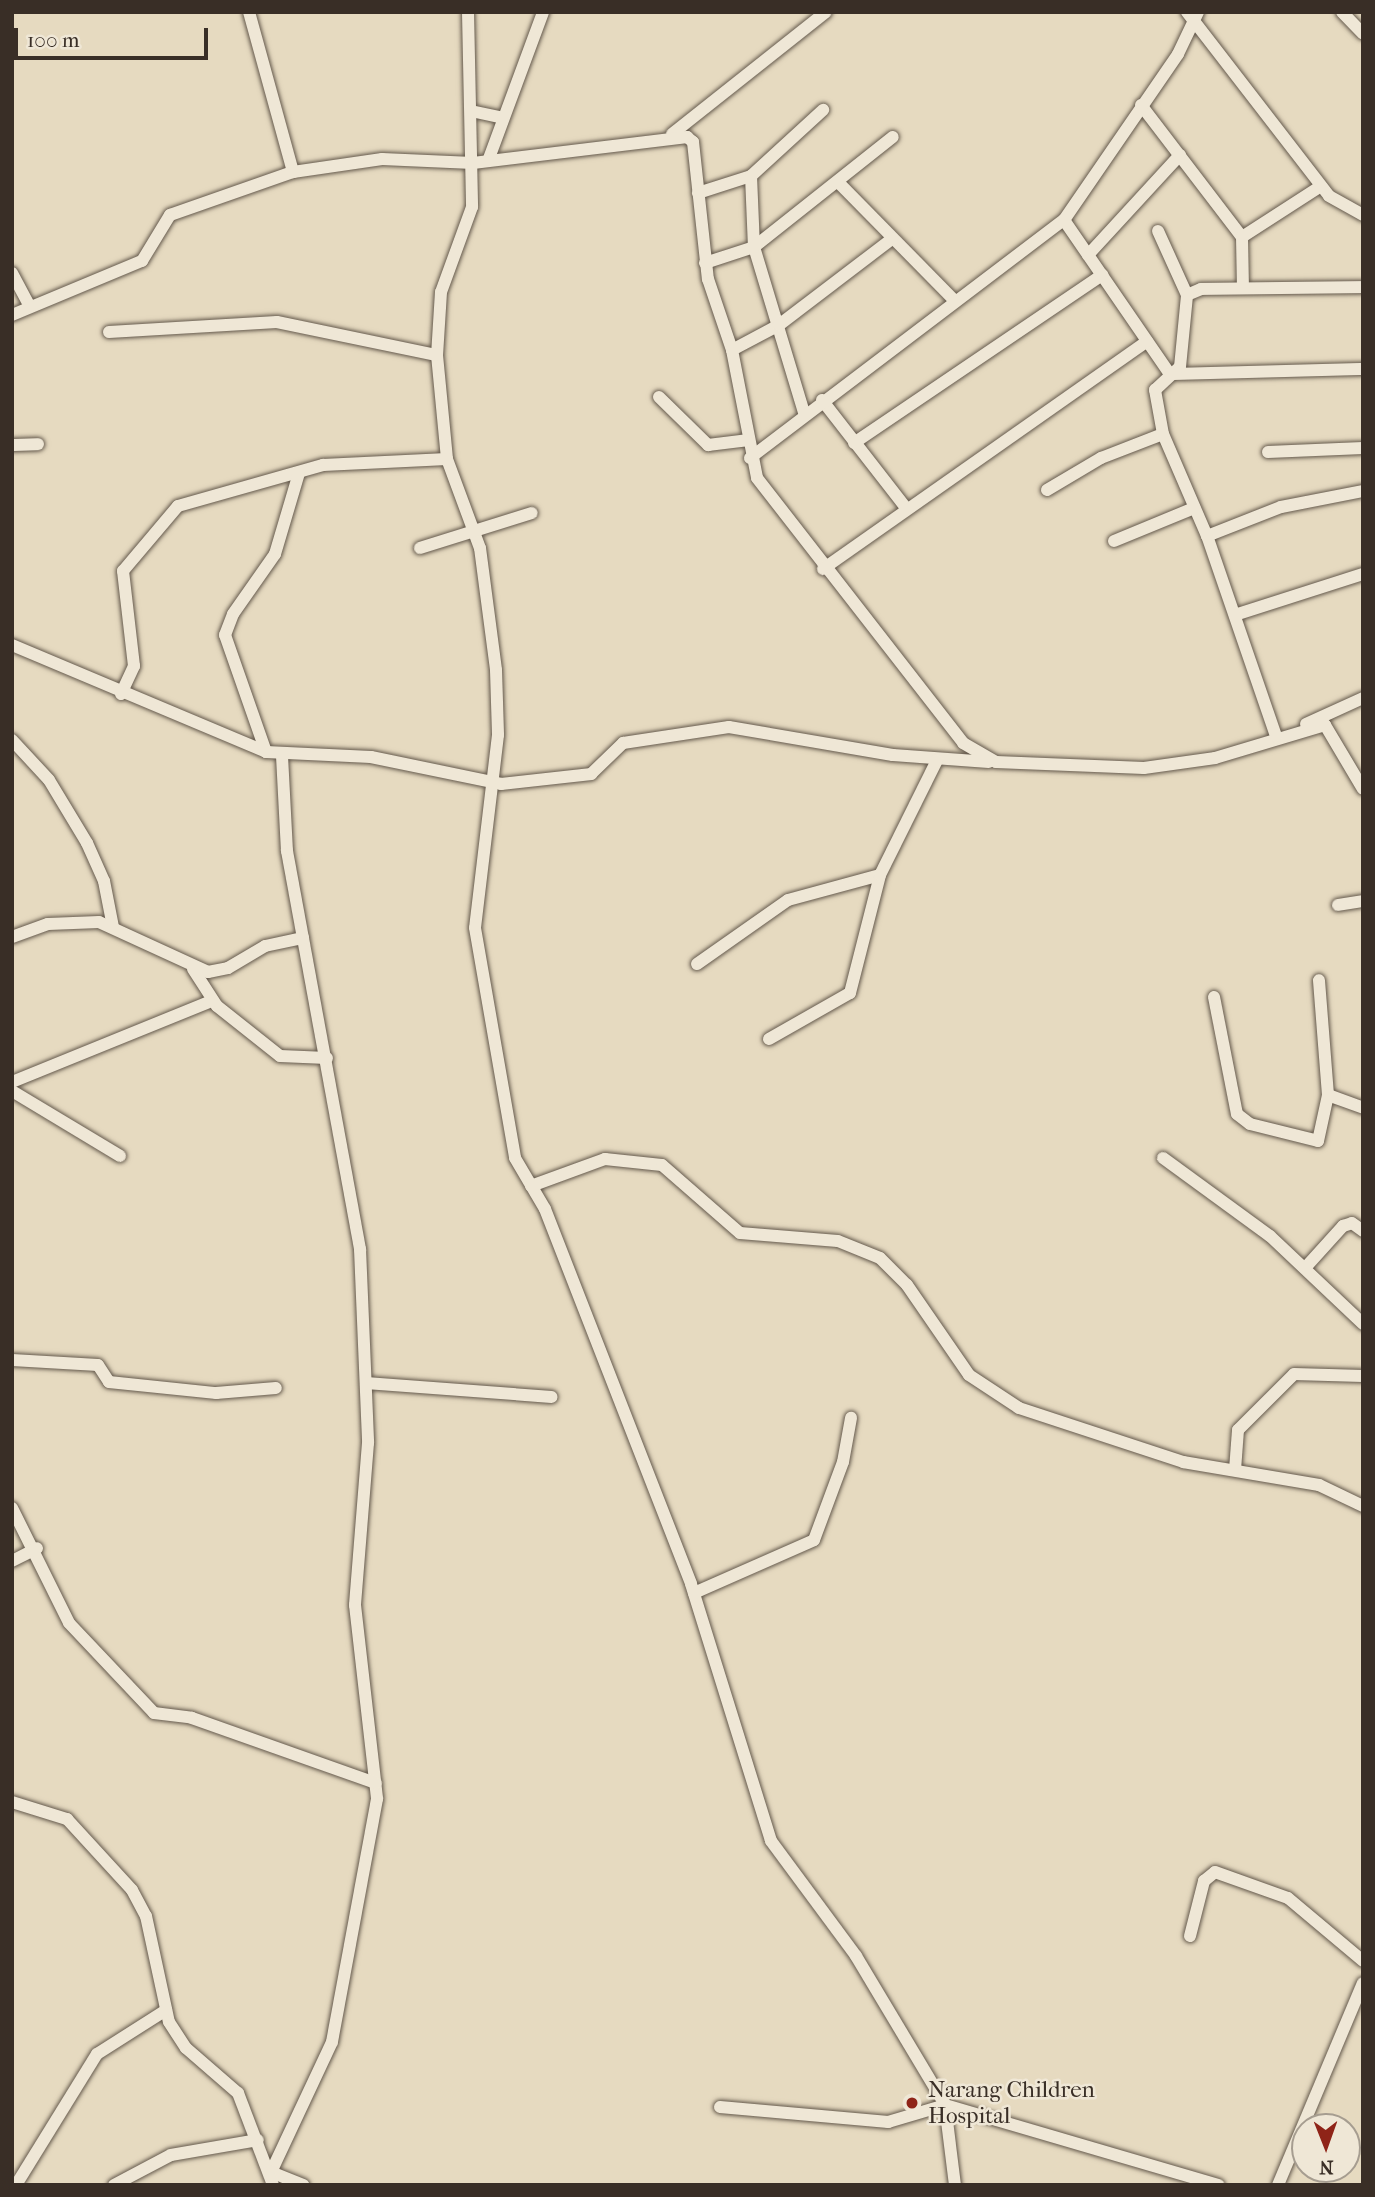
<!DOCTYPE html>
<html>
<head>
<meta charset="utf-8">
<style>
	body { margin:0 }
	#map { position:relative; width:1375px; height:2197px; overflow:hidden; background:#e6dac0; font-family:"IM FELL French Canon",serif }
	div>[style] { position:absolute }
	.roads { filter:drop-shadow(0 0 2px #64594c) drop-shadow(0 0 2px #64594c) }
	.minor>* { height:12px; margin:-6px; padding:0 6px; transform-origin:6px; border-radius:6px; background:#efe7d6 }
	.dots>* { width:19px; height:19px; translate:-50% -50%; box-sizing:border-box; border:4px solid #efe7d6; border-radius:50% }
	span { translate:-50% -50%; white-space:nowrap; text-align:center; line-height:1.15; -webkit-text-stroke:5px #efe7d6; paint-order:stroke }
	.poi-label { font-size:23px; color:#392e26 }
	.left { translate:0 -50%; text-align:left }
	.frame { position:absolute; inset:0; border:14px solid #392e26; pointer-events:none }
	.north { position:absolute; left:1291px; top:2113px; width:70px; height:70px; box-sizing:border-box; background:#efe7d6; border:2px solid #a69d90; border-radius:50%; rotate:179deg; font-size:19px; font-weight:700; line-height:28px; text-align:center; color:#392e26 }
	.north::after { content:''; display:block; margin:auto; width:24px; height:32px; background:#8f2418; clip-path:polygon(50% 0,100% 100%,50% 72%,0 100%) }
	.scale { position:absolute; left:14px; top:28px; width:194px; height:32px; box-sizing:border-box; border:4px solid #392e26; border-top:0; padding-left:9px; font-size:21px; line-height:24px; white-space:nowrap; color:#392e26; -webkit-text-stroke:5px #efe7d6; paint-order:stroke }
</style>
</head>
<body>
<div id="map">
	<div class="roads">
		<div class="minor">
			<i style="left:249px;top:12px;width:166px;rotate:74.6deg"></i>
			<i style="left:468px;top:12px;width:195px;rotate:88.8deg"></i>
			<i style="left:472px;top:207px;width:90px;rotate:110deg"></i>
			<i style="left:441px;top:292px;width:63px;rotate:93.6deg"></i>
			<i style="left:437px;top:355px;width:104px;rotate:84.5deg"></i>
			<i style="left:447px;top:459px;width:95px;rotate:69.7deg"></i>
			<i style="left:480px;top:548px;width:123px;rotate:82.5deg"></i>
			<i style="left:496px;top:670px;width:65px;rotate:88.2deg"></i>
			<i style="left:498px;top:735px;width:194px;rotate:96.8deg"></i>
			<i style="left:475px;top:928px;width:233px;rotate:80.1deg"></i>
			<i style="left:515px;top:1158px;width:59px;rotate:59.5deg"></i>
			<i style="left:545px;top:1209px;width:402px;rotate:68.7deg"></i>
			<i style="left:691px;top:1584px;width:269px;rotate:72.7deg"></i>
			<i style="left:771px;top:1841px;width:143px;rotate:53.5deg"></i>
			<i style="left:856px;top:1956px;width:174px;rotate:59.1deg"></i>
			<i style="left:945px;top:2105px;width:285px;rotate:16.3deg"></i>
			<i style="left:1187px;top:12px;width:232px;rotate:52.3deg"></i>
			<i style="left:1329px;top:196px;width:39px;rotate:29deg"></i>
			<i style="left:1342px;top:12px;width:30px;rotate:46deg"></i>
			<i style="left:1141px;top:105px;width:166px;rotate:52.6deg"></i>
			<i style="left:1242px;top:237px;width:51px;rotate:88.9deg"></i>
			<i style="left:471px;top:111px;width:33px;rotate:12deg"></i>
			<i style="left:672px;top:134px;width:196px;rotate:-38.4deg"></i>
			<i style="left:488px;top:161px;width:159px;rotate:-69.7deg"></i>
			<i style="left:751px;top:176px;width:71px;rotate:87.6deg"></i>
			<i style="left:754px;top:247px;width:173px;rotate:73.2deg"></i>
			<i style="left:838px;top:182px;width:167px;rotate:45.5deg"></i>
			<i style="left:698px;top:193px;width:56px;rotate:-17.8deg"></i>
			<i style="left:751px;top:176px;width:98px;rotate:-42.5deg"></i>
			<i style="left:1064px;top:220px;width:187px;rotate:55.5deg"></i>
			<i style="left:1170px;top:374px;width:193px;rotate:-1.5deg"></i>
			<i style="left:1158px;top:231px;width:70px;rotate:65.6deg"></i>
			<i style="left:1242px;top:237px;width:94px;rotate:-32.8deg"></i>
			<i style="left:1088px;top:255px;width:136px;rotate:-47.4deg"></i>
			<i style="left:705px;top:263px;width:52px;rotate:-18.1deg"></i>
			<i style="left:754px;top:247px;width:177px;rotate:-38.4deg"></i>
			<i style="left:12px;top:273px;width:38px;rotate:62deg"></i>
			<i style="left:12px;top:315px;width:141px;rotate:-22.6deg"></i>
			<i style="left:142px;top:261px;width:54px;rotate:-58.7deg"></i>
			<i style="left:170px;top:215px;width:130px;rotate:-19.3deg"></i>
			<i style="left:293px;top:172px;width:90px;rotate:-8.3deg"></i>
			<i style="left:382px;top:159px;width:91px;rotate:2.5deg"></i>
			<i style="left:473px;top:163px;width:216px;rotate:-6.9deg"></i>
			<i style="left:687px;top:137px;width:8px;rotate:40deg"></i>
			<i style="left:693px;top:142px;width:138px;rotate:83.8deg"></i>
			<i style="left:708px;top:279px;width:75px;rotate:71.3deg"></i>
			<i style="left:732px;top:350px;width:130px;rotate:78.9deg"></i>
			<i style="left:757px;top:478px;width:336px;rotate:52.1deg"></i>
			<i style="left:963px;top:743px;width:38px;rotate:30deg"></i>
			<i style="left:996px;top:762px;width:148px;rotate:2.3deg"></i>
			<i style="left:1144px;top:768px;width:72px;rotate:-8deg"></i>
			<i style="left:1215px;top:758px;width:115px;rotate:-16.7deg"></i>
			<i style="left:1325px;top:725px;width:74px;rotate:59.3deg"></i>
			<i style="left:109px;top:332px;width:168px;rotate:-3.4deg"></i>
			<i style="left:277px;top:322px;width:163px;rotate:11.7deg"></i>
			<i style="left:732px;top:350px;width:53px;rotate:-28deg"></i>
			<i style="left:779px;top:325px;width:142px;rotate:-37.3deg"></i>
			<i style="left:659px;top:397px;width:69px;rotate:44.4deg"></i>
			<i style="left:708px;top:445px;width:39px;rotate:-7deg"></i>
			<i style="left:822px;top:400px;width:137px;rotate:52.1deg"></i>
			<i style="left:854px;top:443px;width:300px;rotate:-34.1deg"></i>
			<i style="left:12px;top:445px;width:26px;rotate:-2deg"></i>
			<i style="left:1268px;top:452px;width:95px;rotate:-2.4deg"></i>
			<i style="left:750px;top:458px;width:394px;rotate:-37.2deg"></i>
			<i style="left:1064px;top:220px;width:201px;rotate:-55.5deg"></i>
			<i style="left:1178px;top:54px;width:47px;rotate:-64.5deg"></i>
			<i style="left:1047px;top:490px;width:63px;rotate:-30.7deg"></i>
			<i style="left:1101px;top:458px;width:66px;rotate:-21.2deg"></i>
			<i style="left:1207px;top:536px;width:79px;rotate:-21.4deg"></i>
			<i style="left:1281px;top:507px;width:84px;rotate:-11deg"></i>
			<i style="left:1114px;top:541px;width:87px;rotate:-22.4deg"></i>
			<i style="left:420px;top:548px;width:117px;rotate:-17.4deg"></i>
			<i style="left:823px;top:569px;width:396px;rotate:-35.1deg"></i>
			<i style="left:1235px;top:615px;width:134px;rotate:-17.8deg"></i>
			<i style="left:12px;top:645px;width:276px;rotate:22.8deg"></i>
			<i style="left:266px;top:752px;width:105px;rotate:2.7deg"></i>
			<i style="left:371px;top:757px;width:133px;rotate:11.7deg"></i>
			<i style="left:501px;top:784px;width:91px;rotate:-6.3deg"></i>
			<i style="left:591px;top:774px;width:45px;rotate:-44.1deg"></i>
			<i style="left:623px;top:743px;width:107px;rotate:-8.6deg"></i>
			<i style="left:729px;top:727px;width:166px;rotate:9.7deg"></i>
			<i style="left:893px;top:755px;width:96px;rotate:4.2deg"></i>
			<i style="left:121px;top:694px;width:31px;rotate:-65deg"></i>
			<i style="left:134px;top:666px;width:96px;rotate:-96.6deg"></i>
			<i style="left:123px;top:571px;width:85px;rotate:-49.8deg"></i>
			<i style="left:178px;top:506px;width:151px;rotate:-15.8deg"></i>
			<i style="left:323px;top:465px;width:124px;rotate:-2.8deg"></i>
			<i style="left:1306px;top:724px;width:63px;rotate:-24.5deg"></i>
			<i style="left:1276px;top:736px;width:212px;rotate:-109deg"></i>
			<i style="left:1207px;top:536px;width:111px;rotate:-113.3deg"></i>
			<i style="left:1163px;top:434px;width:45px;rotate:-100.3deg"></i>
			<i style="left:1155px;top:390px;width:34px;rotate:-43deg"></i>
			<i style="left:1180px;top:367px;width:72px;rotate:-84.4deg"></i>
			<i style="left:1187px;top:295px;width:15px;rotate:-23deg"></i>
			<i style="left:1201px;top:289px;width:162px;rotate:-0.7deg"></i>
			<i style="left:12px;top:740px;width:54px;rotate:47.2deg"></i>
			<i style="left:49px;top:780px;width:74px;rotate:58.9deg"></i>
			<i style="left:87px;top:843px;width:42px;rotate:65.9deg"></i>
			<i style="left:104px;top:881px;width:47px;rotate:78.9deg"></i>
			<i style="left:266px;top:752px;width:124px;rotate:-109.3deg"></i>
			<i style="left:225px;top:635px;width:22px;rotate:-69deg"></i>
			<i style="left:233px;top:614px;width:73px;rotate:-55deg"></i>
			<i style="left:275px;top:554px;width:84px;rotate:-73.5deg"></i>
			<i style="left:282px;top:756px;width:95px;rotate:87deg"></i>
			<i style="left:287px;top:851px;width:405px;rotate:79.6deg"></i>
			<i style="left:360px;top:1249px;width:194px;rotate:87.6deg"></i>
			<i style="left:368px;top:1443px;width:163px;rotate:94.6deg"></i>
			<i style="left:355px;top:1605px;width:195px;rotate:83.5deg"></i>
			<i style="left:377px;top:1799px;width:247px;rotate:100.5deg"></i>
			<i style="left:332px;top:2042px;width:144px;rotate:115.1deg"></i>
			<i style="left:271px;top:2172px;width:35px;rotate:22deg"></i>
			<i style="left:1338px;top:905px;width:25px;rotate:-9deg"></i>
			<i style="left:12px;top:937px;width:38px;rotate:-20deg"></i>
			<i style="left:48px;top:924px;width:51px;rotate:-2.2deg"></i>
			<i style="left:99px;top:922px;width:120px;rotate:24.6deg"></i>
			<i style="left:208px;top:972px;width:20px;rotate:-11deg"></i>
			<i style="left:228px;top:968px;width:43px;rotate:-30.7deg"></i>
			<i style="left:265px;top:946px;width:39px;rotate:-12deg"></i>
			<i style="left:697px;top:964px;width:111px;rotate:-35.1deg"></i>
			<i style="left:788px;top:900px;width:95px;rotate:-15.2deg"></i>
			<i style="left:193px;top:969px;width:44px;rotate:57deg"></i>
			<i style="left:217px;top:1006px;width:80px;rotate:38.4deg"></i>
			<i style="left:280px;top:1056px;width:47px;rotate:2.4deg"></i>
			<i style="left:1214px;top:997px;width:119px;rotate:78.9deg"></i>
			<i style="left:1237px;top:1114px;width:16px;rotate:38deg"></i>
			<i style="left:1250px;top:1124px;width:70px;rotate:14deg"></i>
			<i style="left:1318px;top:1141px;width:47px;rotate:-77.7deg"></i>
			<i style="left:1328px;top:1095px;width:115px;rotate:-94.5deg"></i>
			<i style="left:769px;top:1039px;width:93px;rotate:-29.6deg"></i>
			<i style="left:850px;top:993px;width:122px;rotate:-75.7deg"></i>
			<i style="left:880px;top:875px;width:128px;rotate:-63.6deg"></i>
			<i style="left:12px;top:1082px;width:215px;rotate:-22.1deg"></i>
			<i style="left:12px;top:1091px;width:126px;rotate:31deg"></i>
			<i style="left:1328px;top:1095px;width:37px;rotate:20deg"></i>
			<i style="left:1163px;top:1158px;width:132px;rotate:36.1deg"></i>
			<i style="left:1270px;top:1236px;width:128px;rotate:43.4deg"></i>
			<i style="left:531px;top:1186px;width:79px;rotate:-20deg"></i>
			<i style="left:605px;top:1159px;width:57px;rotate:6deg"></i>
			<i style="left:662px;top:1165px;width:103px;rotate:41.1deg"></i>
			<i style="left:740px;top:1233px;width:98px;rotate:4.7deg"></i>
			<i style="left:838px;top:1241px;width:45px;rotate:22deg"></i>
			<i style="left:880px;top:1258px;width:38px;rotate:45deg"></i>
			<i style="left:907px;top:1285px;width:109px;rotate:55.4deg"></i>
			<i style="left:969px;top:1375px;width:60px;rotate:33.4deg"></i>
			<i style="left:1019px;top:1408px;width:173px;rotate:18.2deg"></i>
			<i style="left:1183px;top:1462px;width:138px;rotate:9.6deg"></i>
			<i style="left:1319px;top:1485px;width:49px;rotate:25.5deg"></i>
			<i style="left:1305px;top:1268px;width:57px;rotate:-47.9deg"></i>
			<i style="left:1343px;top:1226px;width:9px;rotate:-18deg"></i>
			<i style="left:1352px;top:1223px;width:14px;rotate:36deg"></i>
			<i style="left:12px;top:1360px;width:86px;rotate:3.3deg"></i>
			<i style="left:98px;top:1365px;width:20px;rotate:57deg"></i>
			<i style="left:109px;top:1382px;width:108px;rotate:5.9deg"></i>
			<i style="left:216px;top:1393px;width:60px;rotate:-4.8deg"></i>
			<i style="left:366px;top:1383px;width:186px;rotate:4.3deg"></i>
			<i style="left:1235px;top:1470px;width:40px;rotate:-85.7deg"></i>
			<i style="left:1238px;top:1430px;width:79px;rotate:-45deg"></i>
			<i style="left:1294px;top:1374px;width:69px;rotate:1.7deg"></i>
			<i style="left:12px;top:1508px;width:128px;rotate:63.6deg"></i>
			<i style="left:69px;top:1623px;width:124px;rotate:46.6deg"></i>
			<i style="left:154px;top:1713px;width:38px;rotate:7deg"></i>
			<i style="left:192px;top:1718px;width:195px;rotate:19.5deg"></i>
			<i style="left:12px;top:1561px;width:28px;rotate:-27deg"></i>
			<i style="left:694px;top:1593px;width:131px;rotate:-23.8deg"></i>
			<i style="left:814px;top:1540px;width:83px;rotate:-69.6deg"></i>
			<i style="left:843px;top:1462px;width:45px;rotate:-79.7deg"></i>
			<i style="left:12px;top:1802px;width:58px;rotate:17.2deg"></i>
			<i style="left:67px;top:1819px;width:96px;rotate:47.5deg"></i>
			<i style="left:132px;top:1890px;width:30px;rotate:62deg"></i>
			<i style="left:146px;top:1916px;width:108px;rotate:77.8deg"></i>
			<i style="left:169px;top:2022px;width:31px;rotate:57deg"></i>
			<i style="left:186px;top:2048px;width:69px;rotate:40.9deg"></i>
			<i style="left:238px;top:2093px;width:98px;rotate:69.2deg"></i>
			<i style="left:1190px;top:1936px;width:57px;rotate:-75.7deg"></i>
			<i style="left:1204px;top:1881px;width:14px;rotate:-39deg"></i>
			<i style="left:1215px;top:1872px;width:77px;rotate:19.6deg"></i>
			<i style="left:1288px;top:1898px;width:98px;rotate:40deg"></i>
			<i style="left:720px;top:2107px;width:169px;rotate:5.1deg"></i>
			<i style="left:888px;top:2122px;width:59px;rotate:-16.6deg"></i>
			<i style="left:945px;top:2105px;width:81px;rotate:82.9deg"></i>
			<i style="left:16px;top:2185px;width:154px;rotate:-58.3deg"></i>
			<i style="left:97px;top:2054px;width:82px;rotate:-32.5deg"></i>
			<i style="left:114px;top:2185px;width:64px;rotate:-27.8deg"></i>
			<i style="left:171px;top:2155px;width:88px;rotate:-9.8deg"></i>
			<i style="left:1278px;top:2185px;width:219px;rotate:-67.2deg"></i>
		</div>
	</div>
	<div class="dots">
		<i style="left:912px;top:2103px;background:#8f2418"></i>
	</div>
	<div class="poi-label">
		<span class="left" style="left:928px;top:2103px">Narang Children<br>Hospital</span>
	</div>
	<div class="frame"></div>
	<div class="north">N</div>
	<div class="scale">100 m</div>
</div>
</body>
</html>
